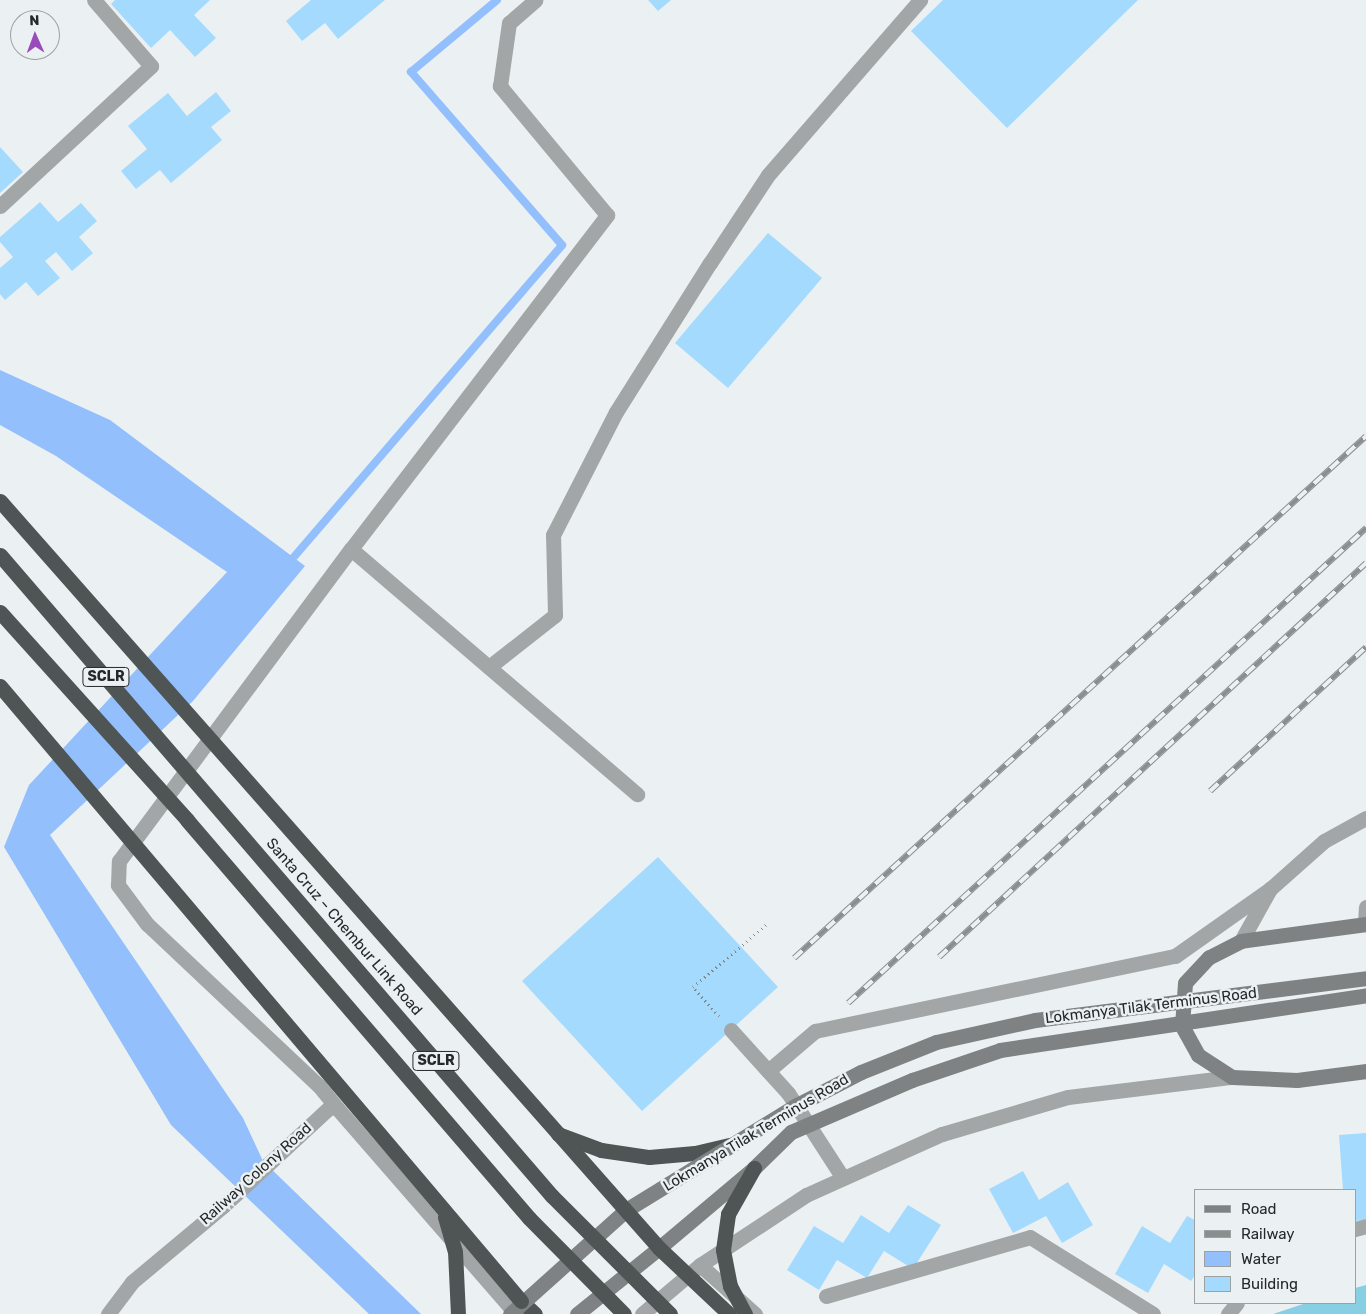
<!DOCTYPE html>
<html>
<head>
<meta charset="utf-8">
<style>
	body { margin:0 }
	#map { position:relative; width:1366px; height:1314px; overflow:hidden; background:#ebf1f2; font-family:Rubik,sans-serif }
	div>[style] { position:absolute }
	.green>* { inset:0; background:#89cfe4 }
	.water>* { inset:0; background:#93bffd }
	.stream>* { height:8px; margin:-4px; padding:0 4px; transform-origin:4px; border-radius:4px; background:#93bffd }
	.building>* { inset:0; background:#a4dafe }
	.path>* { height:3px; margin-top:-1.5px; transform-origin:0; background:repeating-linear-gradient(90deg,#848889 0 1px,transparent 0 5px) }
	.lane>* { height:15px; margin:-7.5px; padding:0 7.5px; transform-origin:7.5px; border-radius:7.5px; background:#a3a6a6 }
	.street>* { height:15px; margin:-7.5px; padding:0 7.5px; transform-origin:7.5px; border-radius:7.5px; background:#a3a6a6 }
	.secondary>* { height:15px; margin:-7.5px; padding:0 7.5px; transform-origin:7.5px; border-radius:7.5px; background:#7f8282 }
	.highway>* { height:15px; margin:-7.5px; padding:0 7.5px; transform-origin:7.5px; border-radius:7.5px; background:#4f5454 }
	.rail>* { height:5.5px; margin-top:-2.75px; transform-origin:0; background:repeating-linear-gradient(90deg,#ebf1f2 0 11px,#8a8e8f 0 22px); box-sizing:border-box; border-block:1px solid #8a8e8f }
	.secondary-bridge>* { height:15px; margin:-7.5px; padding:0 7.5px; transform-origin:7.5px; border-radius:7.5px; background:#7f8282 }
	.highway-bridge>* { height:15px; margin:-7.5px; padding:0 7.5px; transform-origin:7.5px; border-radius:7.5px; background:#4f5454 }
	span { translate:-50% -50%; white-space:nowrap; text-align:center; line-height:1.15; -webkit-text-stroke:5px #ebf1f2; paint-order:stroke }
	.shield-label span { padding:1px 4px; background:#ebf1f2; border:1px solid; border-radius:4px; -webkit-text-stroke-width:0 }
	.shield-label { font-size:14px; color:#262829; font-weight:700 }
	.street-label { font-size:15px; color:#262829 }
	.legend { position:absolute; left:1194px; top:1189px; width:162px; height:115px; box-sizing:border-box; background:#ebf1f2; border:1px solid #9ca1a2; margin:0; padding:6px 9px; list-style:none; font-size:15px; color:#262829 }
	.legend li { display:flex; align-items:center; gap:10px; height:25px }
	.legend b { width:25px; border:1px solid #9ca1a2 }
	.north { position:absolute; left:10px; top:10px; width:50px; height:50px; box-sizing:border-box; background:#ebf1f2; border:1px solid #9ca1a2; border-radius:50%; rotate:358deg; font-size:14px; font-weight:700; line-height:20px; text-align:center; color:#262829 }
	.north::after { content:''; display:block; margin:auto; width:18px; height:22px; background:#9a4aba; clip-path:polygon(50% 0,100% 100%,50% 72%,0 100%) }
</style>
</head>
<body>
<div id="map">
	<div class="green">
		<i style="clip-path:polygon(1366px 1285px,1366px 1314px,1273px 1314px,1306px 1303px,1355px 1303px,1355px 1288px)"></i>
	</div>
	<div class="water">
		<i style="clip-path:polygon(0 370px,110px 420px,305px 566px,193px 701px,50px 835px,243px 1118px,263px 1161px,421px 1314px,369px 1314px,171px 1125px,4px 847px,29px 785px,227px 572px,56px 456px,0 425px)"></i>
	</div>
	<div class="stream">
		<i style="left:287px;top:565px;width:422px;rotate:-49.3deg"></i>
		<i style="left:562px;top:245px;width:230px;rotate:-131.1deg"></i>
		<i style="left:411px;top:72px;width:112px;rotate:-39.9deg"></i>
	</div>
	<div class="building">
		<i style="clip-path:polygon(115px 0,210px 0,194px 15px,216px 38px,195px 57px,170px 30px,151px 48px,111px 4px)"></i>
		<i style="clip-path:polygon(311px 0,385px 0,338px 39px,325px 23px,302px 41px,286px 21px)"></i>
		<i style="clip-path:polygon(648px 0,671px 0,658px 11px)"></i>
		<i style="clip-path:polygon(943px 0,1138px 0,1007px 128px,911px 31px)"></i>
		<i style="clip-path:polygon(216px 92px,231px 111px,211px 127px,222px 140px,171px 183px,160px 170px,136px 189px,121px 171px,147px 149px,128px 126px,168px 93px,187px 116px)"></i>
		<i style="clip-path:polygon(0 147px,23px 172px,0 193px)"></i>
		<i style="clip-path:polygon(40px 202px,58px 222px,81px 203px,97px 221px,79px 237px,93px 253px,72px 271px,56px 252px,45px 261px,60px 278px,38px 296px,26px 282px,5px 300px,0 294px,0 268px,13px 257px,0 242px,0 237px)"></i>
		<i style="clip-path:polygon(768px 233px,822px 278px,728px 388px,675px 343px)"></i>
		<i style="clip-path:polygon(658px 857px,778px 987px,642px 1111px,522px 981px)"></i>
		<i style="clip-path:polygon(1366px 1133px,1366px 1220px,1355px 1221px,1355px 1190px,1343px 1190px,1339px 1135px)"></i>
		<i style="clip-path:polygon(1023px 1171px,1039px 1200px,1068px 1182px,1093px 1225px,1062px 1243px,1046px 1216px,1013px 1233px,989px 1189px)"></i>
		<i style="clip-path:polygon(908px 1205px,941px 1225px,913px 1269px,884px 1251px,867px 1278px,837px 1260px,819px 1290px,787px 1270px,814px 1226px,843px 1243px,861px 1215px,889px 1233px)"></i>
		<i style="clip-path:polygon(1187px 1216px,1195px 1220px,1195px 1275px,1191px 1281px,1164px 1264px,1148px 1293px,1115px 1274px,1142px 1226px,1170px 1243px)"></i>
	</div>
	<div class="path">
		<i style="left:719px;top:1016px;width:39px;rotate:-132deg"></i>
		<i style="left:693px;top:987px;width:99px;rotate:-40.5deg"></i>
	</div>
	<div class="lane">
		<i style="left:351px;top:549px;width:377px;rotate:40.6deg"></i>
		<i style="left:489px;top:667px;width:84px;rotate:-38.2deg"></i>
		<i style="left:555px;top:615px;width:80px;rotate:-91.4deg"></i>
		<i style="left:553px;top:535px;width:138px;rotate:-62.9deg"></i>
		<i style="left:616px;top:412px;width:176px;rotate:-57.8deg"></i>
		<i style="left:710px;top:263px;width:105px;rotate:-56.6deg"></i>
		<i style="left:768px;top:175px;width:232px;rotate:-49deg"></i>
		<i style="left:1365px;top:924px;width:17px;rotate:-87deg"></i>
		<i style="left:1241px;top:941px;width:60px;rotate:-60.9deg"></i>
		<i style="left:1270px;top:889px;width:72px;rotate:-41.6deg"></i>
		<i style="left:1324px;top:841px;width:48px;rotate:-28.7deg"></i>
		<i style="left:731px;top:1030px;width:85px;rotate:47.9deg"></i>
		<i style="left:788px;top:1093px;width:101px;rotate:57.1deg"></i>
		<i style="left:768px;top:1071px;width:62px;rotate:-40.4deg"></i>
		<i style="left:815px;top:1031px;width:368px;rotate:-11.8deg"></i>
		<i style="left:1175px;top:956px;width:116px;rotate:-35.2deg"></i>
	</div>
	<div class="street">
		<i style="left:0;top:206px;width:206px;rotate:-42.8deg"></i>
		<i style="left:151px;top:66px;width:87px;rotate:-130.8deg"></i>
		<i style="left:337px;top:1108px;width:28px;rotate:-129deg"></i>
		<i style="left:319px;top:1086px;width:236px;rotate:-136.7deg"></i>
		<i style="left:147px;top:924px;width:49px;rotate:-126.6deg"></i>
		<i style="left:118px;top:885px;width:24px;rotate:-88deg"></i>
		<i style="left:119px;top:861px;width:389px;rotate:-53.4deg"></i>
		<i style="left:351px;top:549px;width:421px;rotate:-52.5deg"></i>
		<i style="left:607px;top:215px;width:168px;rotate:-129.7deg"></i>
		<i style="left:500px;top:86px;width:64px;rotate:-81.9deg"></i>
		<i style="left:509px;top:23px;width:35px;rotate:-41deg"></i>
		<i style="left:1355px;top:1229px;width:11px;rotate:-15deg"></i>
		<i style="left:700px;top:1265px;width:127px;rotate:-33.4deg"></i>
		<i style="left:806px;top:1195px;width:149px;rotate:-24.2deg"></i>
		<i style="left:942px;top:1134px;width:131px;rotate:-16.4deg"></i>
		<i style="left:1068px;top:1097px;width:165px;rotate:-7deg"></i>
		<i style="left:826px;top:1296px;width:212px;rotate:-16.1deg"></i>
		<i style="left:1030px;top:1237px;width:145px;rotate:32deg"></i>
		<i style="left:108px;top:1314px;width:40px;rotate:-53deg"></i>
		<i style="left:132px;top:1282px;width:119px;rotate:-39.9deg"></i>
		<i style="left:223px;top:1206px;width:146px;rotate:-42.8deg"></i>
		<i style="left:330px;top:1107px;width:7px;rotate:8deg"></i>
		<i style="left:337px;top:1108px;width:273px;rotate:49deg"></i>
		<i style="left:642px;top:1314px;width:76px;rotate:-40.2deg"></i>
		<i style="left:700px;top:1265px;width:74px;rotate:41.7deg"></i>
		<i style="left:1228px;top:1314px;width:14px;rotate:-51deg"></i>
	</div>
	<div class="secondary">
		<i style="left:1366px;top:924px;width:126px;rotate:172.3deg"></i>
		<i style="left:1241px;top:941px;width:36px;rotate:153deg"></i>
		<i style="left:1209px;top:957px;width:35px;rotate:133deg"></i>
		<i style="left:1185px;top:983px;width:43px;rotate:94deg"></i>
		<i style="left:1182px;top:1026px;width:33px;rotate:61deg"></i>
		<i style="left:1198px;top:1055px;width:40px;rotate:32.9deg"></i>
		<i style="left:1232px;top:1077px;width:65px;rotate:2.6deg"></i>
		<i style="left:1297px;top:1080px;width:70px;rotate:-7.4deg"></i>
		<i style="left:577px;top:1314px;width:105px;rotate:-38.8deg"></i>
	</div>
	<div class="highway">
		<i style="left:558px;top:1134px;width:46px;rotate:20.4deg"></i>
		<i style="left:601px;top:1150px;width:49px;rotate:8.3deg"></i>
		<i style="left:649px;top:1157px;width:46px;rotate:-5deg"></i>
		<i style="left:695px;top:1153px;width:36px;rotate:-13deg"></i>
		<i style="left:521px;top:1301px;width:19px;rotate:43deg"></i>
	</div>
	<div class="rail">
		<i style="left:1210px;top:791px;width:212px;rotate:-42.7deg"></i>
		<i style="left:939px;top:957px;width:581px;rotate:-42.7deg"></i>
		<i style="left:794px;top:958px;width:774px;rotate:-42.38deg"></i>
		<i style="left:848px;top:1003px;width:703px;rotate:-42.52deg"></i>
	</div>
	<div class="secondary-bridge">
		<i style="left:659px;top:1248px;width:124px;rotate:-40.1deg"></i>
		<i style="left:754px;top:1168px;width:52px;rotate:-44.2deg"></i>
		<i style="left:791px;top:1132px;width:132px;rotate:-23.3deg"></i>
		<i style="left:912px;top:1080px;width:93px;rotate:-18.8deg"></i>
		<i style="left:1000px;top:1050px;width:370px;rotate:-8.5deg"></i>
		<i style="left:510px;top:1314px;width:156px;rotate:-41.9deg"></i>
		<i style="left:626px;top:1210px;width:201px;rotate:-31.6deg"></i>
		<i style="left:797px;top:1105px;width:72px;rotate:-27.3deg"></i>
		<i style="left:861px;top:1072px;width:81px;rotate:-21.8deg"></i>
		<i style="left:936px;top:1042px;width:101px;rotate:-12.5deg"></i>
		<i style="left:1035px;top:1020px;width:334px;rotate:-7.2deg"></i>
	</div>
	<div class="highway-bridge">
		<i style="left:0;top:501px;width:996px;rotate:48.58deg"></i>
		<i style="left:659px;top:1248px;width:96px;rotate:43.3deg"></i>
		<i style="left:0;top:555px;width:846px;rotate:49.27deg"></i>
		<i style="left:552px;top:1196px;width:167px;rotate:45deg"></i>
		<i style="left:0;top:612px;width:280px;rotate:48deg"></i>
		<i style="left:187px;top:820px;width:525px;rotate:49.33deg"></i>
		<i style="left:529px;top:1218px;width:135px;rotate:45.3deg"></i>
		<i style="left:0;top:686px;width:806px;rotate:49.73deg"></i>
		<i style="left:445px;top:1217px;width:35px;rotate:74deg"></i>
		<i style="left:455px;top:1251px;width:63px;rotate:87.3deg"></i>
		<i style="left:745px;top:1314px;width:32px;rotate:-118deg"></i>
		<i style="left:730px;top:1286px;width:37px;rotate:-101deg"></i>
		<i style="left:723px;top:1250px;width:36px;rotate:-82deg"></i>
		<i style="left:728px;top:1214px;width:53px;rotate:-60.5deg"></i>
	</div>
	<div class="shield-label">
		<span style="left:106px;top:677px">SCLR</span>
		<span style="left:436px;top:1061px">SCLR</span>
	</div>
	<div class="street-label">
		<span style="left:344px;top:927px;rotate:49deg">Santa Cruz – Chembur Link Road</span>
		<span style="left:1151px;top:1006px;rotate:-7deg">Lokmanya Tilak Terminus Road</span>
		<span style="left:756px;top:1133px;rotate:-31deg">Lokmanya Tilak Terminus Road</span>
		<span style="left:256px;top:1174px;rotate:-42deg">Railway Colony Road</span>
	</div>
	<ul class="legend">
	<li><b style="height:6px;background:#7f8282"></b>Road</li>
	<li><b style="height:6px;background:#8a8e8f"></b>Railway</li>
	<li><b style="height:14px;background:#93bffd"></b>Water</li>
	<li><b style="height:14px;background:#a4dafe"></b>Building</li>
	</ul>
	<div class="north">N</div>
</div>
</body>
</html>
